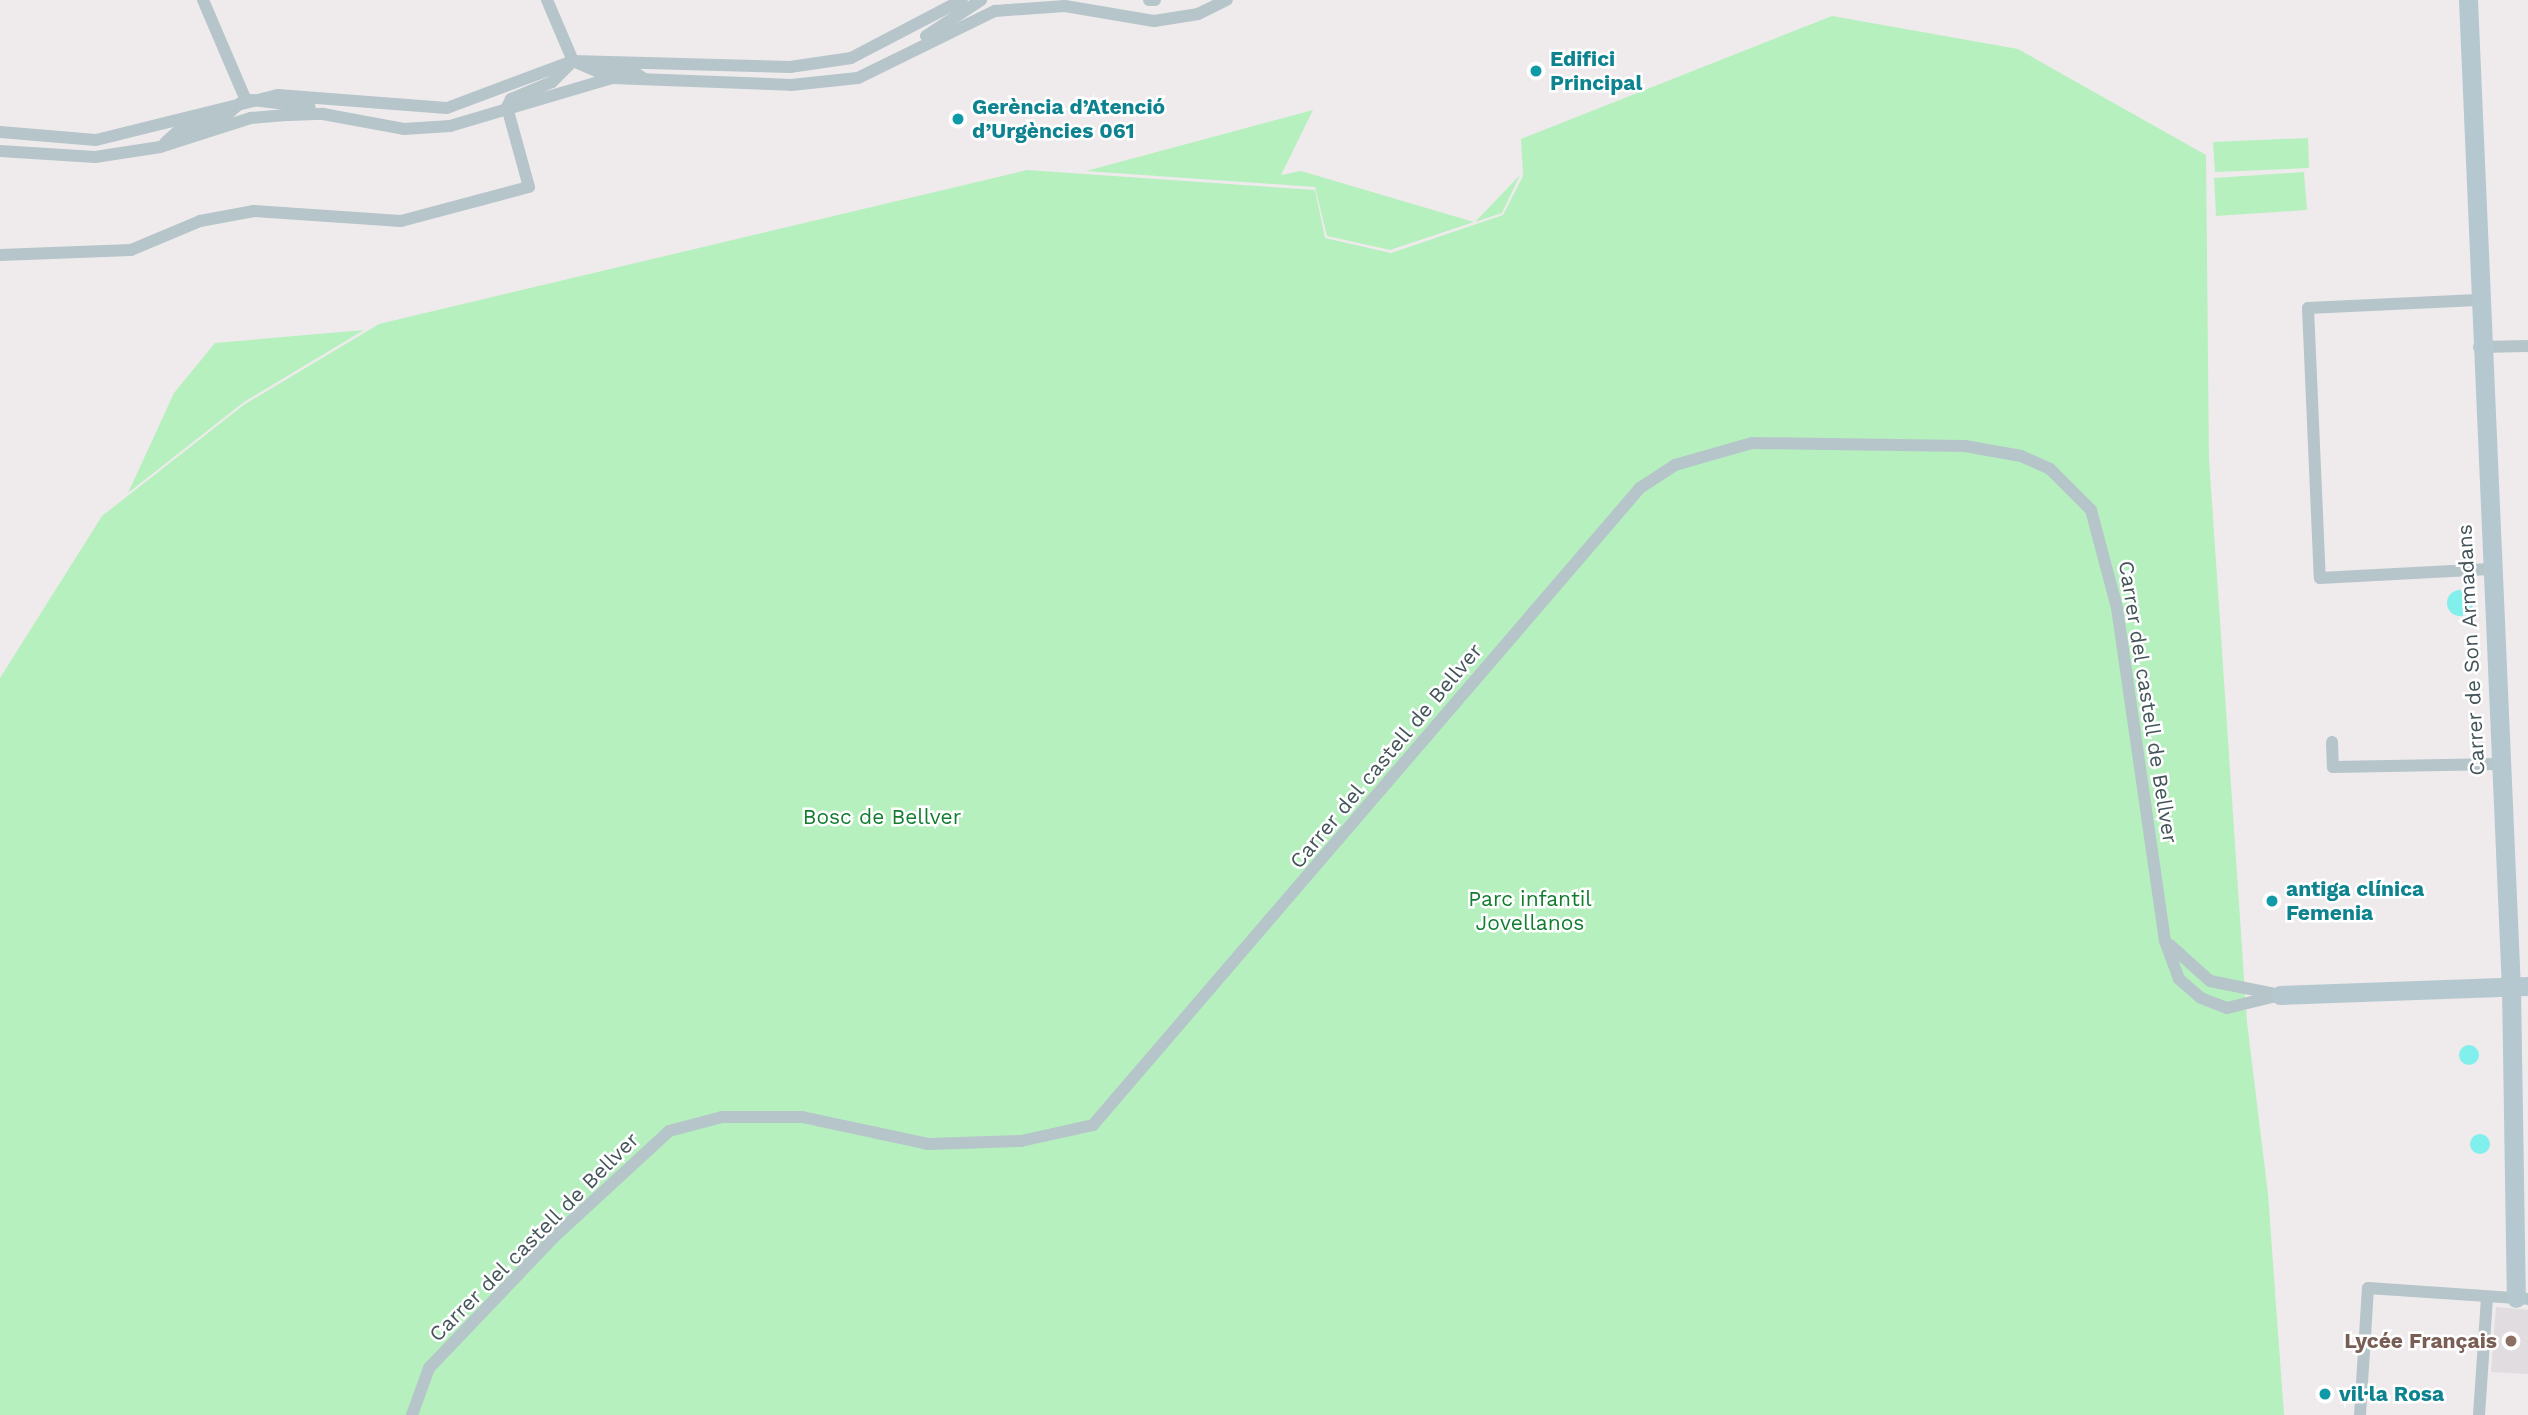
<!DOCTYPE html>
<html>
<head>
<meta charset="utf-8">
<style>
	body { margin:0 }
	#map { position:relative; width:2528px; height:1415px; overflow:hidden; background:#efebec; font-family:"Work Sans",sans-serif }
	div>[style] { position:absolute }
	.education>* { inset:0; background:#e0dcdf }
	.green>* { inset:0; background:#b6f0bf }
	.water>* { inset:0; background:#81efec }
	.round { border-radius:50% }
	.street>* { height:12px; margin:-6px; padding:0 6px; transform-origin:6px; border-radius:6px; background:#b6c5ca }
	.secondary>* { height:19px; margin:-9.5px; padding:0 9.5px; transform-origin:9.5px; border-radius:9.5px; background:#b6c8cf }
	.dots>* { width:19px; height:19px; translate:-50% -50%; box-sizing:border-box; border:4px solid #fff; border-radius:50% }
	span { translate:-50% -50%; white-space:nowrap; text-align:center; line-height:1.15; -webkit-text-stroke:5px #fff; paint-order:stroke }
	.culture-label { font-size:21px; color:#0d838f; font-weight:700 }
	.left { translate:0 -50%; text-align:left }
	.street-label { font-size:21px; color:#44555a }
	.park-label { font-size:21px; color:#127d2f }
	.education-label { font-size:21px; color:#785e54; font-weight:700 }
	.right { translate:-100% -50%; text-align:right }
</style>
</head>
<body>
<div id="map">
	<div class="education">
		<i style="clip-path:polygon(2496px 1307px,2528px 1310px,2528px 1374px,2491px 1372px)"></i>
	</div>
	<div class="green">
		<i style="clip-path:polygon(1832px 16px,2018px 49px,2206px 155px,2209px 458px,2247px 1022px,2268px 1194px,2284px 1415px,0 1415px,0 678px,102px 516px,245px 404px,379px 324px,1027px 170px,1315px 190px,1325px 238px,1391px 253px,1503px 215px,1523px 176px,1521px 139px)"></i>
		<i style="clip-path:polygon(1313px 110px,1281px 175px,1301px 171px,1474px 222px,1390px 250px,1327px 236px,1315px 187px,1086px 171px)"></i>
		<i style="clip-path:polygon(2308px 138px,2309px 168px,2215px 172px,2213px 142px)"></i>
		<i style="clip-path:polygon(2304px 172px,2307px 210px,2216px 216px,2214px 178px)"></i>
		<i style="clip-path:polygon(1520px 175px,1502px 213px,1475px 222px)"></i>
		<i style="clip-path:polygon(364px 330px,244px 402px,128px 493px,174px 393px,215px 343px)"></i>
	</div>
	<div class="water">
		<i class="round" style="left:2447px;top:590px;width:26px;height:26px"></i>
		<i class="round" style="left:2459px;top:1045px;width:20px;height:20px"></i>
		<i class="round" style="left:2470px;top:1134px;width:20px;height:20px"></i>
	</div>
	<div class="street">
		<i style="left:203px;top:0;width:107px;rotate:66.8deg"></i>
		<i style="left:547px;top:0;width:66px;rotate:66.9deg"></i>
		<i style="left:1149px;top:0;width:6px"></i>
		<i style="left:926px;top:36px;width:66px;rotate:-33.2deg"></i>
		<i style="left:252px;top:100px;width:58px;rotate:6.9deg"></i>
		<i style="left:0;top:132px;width:96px;rotate:4.8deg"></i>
		<i style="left:96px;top:140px;width:187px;rotate:-13.9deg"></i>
		<i style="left:278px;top:95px;width:169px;rotate:4.4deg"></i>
		<i style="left:447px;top:108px;width:134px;rotate:-20.5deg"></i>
		<i style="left:573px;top:61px;width:217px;rotate:1.6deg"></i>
		<i style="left:790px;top:67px;width:62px;rotate:-8.4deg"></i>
		<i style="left:851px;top:58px;width:125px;rotate:-27.6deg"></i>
		<i style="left:165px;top:143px;width:16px;rotate:-43deg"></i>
		<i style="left:177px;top:132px;width:48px;rotate:-16.9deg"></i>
		<i style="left:223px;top:118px;width:23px;rotate:-41deg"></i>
		<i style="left:0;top:151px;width:95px;rotate:3.6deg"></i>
		<i style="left:95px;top:157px;width:66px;rotate:-8.7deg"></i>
		<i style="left:160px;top:147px;width:96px;rotate:-17.7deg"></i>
		<i style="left:251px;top:118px;width:38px;rotate:-5deg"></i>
		<i style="left:289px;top:115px;width:34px;rotate:-2deg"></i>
		<i style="left:323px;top:114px;width:82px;rotate:10.5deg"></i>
		<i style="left:404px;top:129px;width:46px;rotate:-3.7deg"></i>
		<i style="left:450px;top:126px;width:169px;rotate:-16.5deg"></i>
		<i style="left:612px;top:78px;width:179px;rotate:2.2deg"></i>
		<i style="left:791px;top:85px;width:67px;rotate:-6deg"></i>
		<i style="left:858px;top:78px;width:153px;rotate:-26.1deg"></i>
		<i style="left:995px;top:11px;width:70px;rotate:-4.1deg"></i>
		<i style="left:1065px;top:6px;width:90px;rotate:9.6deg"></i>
		<i style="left:1154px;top:21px;width:45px;rotate:-9deg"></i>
		<i style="left:1198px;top:14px;width:32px;rotate:-26deg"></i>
		<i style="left:0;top:255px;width:131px;rotate:-2.2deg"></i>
		<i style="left:131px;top:250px;width:75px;rotate:-22.8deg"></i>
		<i style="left:200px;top:221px;width:55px;rotate:-10.5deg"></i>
		<i style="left:254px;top:211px;width:147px;rotate:3.9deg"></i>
		<i style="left:401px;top:221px;width:132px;rotate:-14.9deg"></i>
		<i style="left:529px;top:187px;width:83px;rotate:-105.4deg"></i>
		<i style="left:507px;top:107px;width:9px;rotate:-63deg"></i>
		<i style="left:511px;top:99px;width:44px;rotate:-22.5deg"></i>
		<i style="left:552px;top:82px;width:30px;rotate:-45deg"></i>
		<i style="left:573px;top:61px;width:26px;rotate:23deg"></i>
		<i style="left:597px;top:71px;width:31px;rotate:-6deg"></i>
		<i style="left:628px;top:68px;width:18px;rotate:34deg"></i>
		<i style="left:2477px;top:300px;width:169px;rotate:177.3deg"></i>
		<i style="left:2308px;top:308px;width:270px;rotate:87.5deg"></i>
		<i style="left:2320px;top:578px;width:170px;rotate:-3deg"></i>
		<i style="left:2479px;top:347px;width:49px;rotate:-1.2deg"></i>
		<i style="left:2332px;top:742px;width:25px;rotate:88deg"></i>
		<i style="left:2333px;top:767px;width:166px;rotate:-1deg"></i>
		<i style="left:2170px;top:945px;width:54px;rotate:42deg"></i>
		<i style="left:2210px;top:981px;width:71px;rotate:11.3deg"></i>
		<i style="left:412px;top:1415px;width:50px;rotate:-70.1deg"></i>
		<i style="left:429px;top:1368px;width:182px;rotate:-46.3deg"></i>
		<i style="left:555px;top:1236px;width:155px;rotate:-42.6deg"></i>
		<i style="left:669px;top:1131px;width:55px;rotate:-14.8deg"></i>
		<i style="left:722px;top:1117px;width:80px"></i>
		<i style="left:802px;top:1117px;width:130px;rotate:12deg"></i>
		<i style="left:929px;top:1144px;width:92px;rotate:-1.9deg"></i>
		<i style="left:1021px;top:1141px;width:74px;rotate:-12.5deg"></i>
		<i style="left:1093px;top:1125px;width:840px;rotate:-49.35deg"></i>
		<i style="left:1640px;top:488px;width:42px;rotate:-33.3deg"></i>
		<i style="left:1675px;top:465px;width:80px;rotate:-15.9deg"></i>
		<i style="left:1752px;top:443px;width:213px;rotate:0.8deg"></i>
		<i style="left:1965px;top:446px;width:57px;rotate:10.1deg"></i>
		<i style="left:2021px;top:456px;width:32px;rotate:24deg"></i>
		<i style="left:2050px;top:469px;width:58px;rotate:45deg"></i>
		<i style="left:2091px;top:510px;width:101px;rotate:75.1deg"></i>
		<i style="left:2117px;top:608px;width:336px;rotate:81.8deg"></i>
		<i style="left:2165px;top:941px;width:40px;rotate:69.8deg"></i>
		<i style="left:2179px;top:979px;width:29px;rotate:41deg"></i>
		<i style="left:2201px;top:998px;width:28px;rotate:21deg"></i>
		<i style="left:2227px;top:1008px;width:55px;rotate:-13.8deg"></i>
		<i style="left:2360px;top:1415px;width:127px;rotate:-86.4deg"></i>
		<i style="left:2368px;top:1288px;width:160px;rotate:3.9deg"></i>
		<i style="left:2479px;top:1415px;width:118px;rotate:-86.1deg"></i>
	</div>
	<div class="secondary">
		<i style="left:2468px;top:0;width:988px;rotate:87.51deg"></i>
		<i style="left:2511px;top:987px;width:311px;rotate:89.1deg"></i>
		<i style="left:2280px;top:995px;width:248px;rotate:-2.1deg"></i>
	</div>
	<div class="dots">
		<i style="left:1536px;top:71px;background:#0f9aa8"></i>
		<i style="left:958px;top:119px;background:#0f9aa8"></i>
		<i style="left:2272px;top:901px;background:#0f9aa8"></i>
		<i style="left:2511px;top:1341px;background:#8d6e63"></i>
		<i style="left:2325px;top:1394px;background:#0f9aa8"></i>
	</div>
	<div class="culture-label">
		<span class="left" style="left:1550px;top:71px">Edifici<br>Principal</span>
		<span class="left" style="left:972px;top:119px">Gerència d’Atenció<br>d’Urgències 061</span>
		<span class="left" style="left:2286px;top:901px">antiga clínica<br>Femenia</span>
		<span class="left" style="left:2339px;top:1394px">vil·la Rosa</span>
	</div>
	<div class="street-label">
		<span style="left:2471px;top:650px;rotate:-93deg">Carrer de Son Armadans</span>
		<span style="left:2148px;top:702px;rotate:81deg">Carrer del castell de Bellver</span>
		<span style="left:1386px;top:756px;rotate:-50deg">Carrer del castell de Bellver</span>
		<span style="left:534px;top:1237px;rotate:-45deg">Carrer del castell de Bellver</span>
	</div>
	<div class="park-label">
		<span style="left:882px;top:817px">Bosc de Bellver</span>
		<span style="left:1530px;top:911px">Parc infantil<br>Jovellanos</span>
	</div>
	<div class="education-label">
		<span class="right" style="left:2497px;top:1341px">Lycée Français</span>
	</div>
</div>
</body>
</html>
